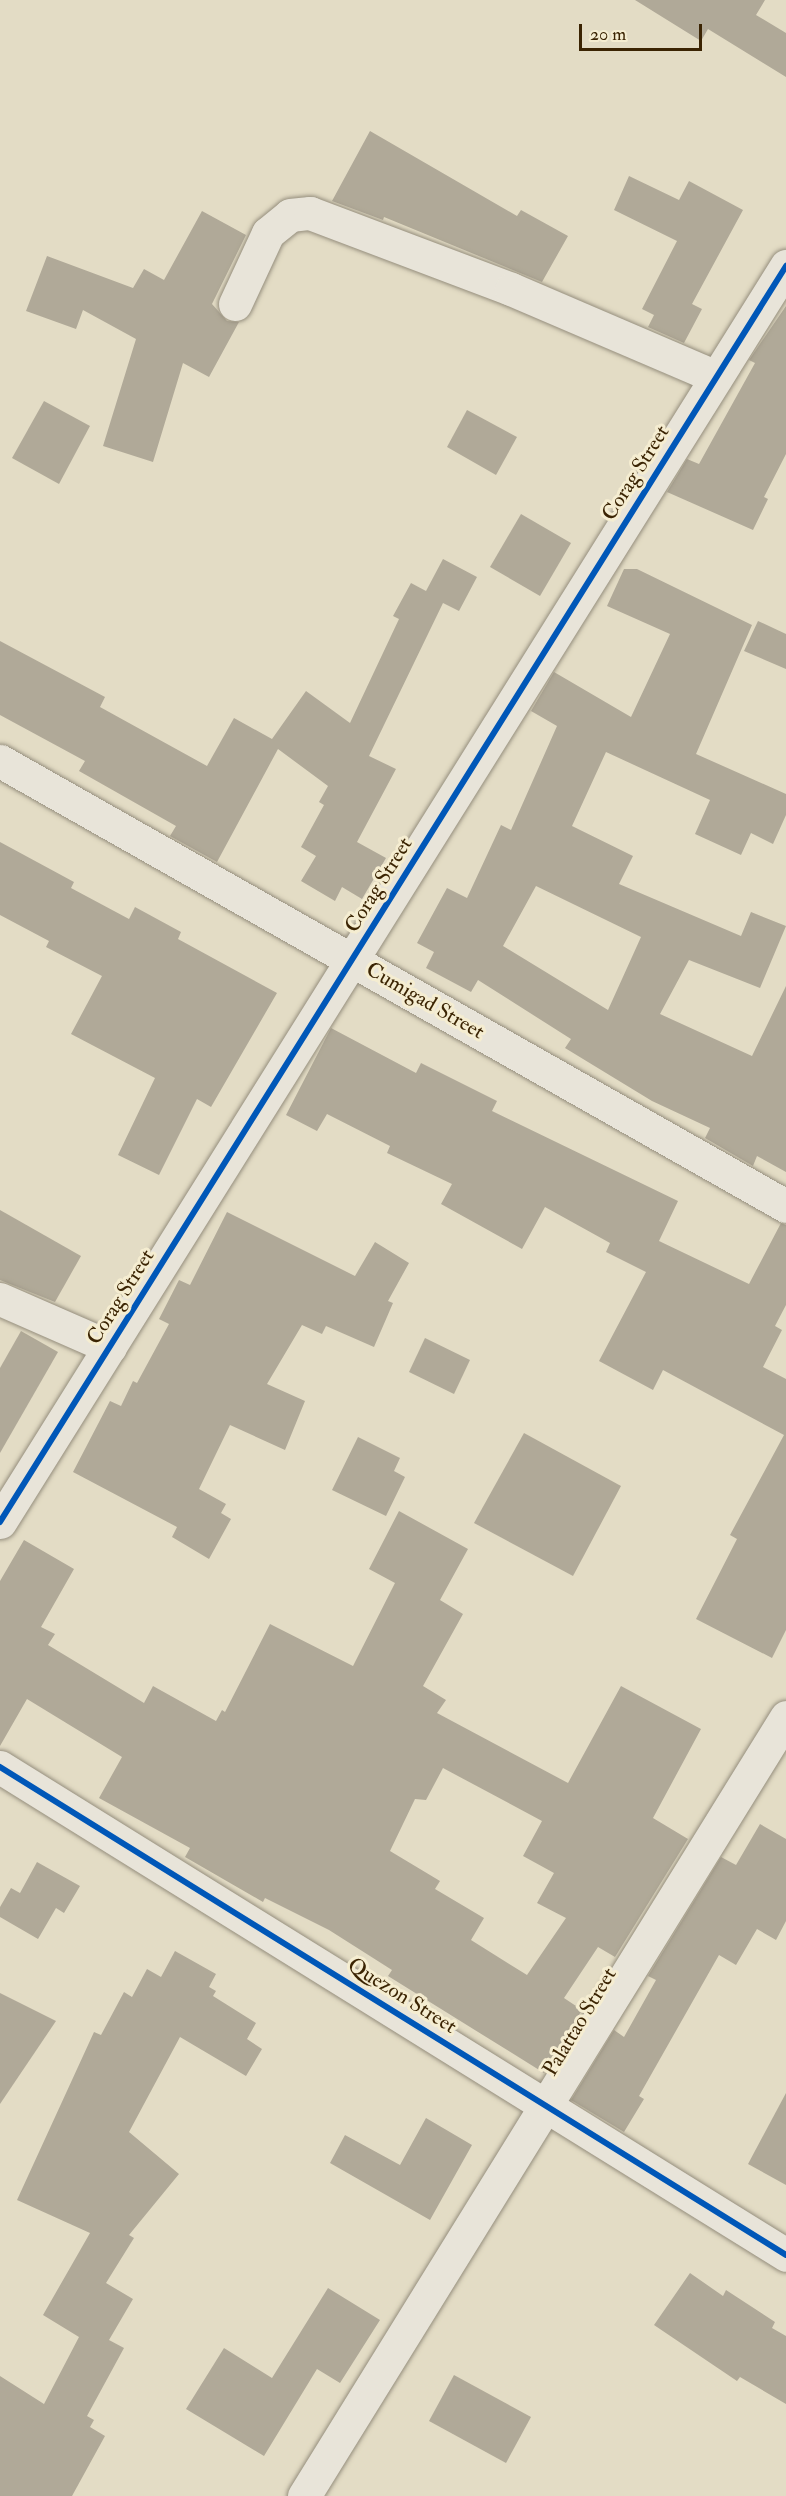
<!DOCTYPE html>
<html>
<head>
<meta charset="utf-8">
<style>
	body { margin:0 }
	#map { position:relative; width:786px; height:2496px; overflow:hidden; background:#e3dcc5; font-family:"IM FELL Double Pica",serif }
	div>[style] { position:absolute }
	.building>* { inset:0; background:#b0a998 }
	.roads { filter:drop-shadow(0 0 2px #958e7d) drop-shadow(0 0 2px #958e7d) }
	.street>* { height:33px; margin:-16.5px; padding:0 16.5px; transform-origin:16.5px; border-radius:16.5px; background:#e8e4d9 }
	.cycleway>* { height:6px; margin:-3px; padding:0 3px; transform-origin:3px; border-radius:3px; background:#0057b8 }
	span { translate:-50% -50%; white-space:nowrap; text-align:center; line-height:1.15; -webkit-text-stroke:6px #f5edd1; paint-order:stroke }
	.street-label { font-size:21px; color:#3b2403 }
	.scale { position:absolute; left:579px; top:24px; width:123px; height:27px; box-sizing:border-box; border:3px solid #3b2403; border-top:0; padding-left:8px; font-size:18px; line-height:21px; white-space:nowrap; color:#3b2403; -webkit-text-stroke:4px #f5edd1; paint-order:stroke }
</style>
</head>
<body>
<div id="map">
	<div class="building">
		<i style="clip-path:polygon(635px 0,765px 0,756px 15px,786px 33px,786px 77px,708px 29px,701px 41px)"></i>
		<i style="clip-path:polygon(370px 131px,517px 216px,521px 210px,568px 236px,542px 282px,384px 217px,383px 220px,332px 201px)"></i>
		<i style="clip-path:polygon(629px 176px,679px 200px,689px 181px,743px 210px,692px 304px,702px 309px,684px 343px,648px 327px,654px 315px,642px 309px,677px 241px,614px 210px)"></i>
		<i style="clip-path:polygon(202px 211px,246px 235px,212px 304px,227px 321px,239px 322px,209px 377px,183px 363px,153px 462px,103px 446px,136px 339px,83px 310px,76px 329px,26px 311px,47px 256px,133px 288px,144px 269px,164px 280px)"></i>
		<i style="clip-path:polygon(786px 306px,786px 454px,764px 497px,768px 499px,753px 530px,667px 492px,687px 459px,699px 464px,755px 363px,749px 360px)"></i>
		<i style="clip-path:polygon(44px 401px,90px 426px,59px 484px,12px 458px)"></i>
		<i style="clip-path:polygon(467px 410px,517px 437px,496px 475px,447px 447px)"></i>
		<i style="clip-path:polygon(521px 514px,571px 543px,540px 596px,490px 567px)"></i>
		<i style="clip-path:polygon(443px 559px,477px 577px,459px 611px,443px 603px,369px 756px,396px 769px,357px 842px,386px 858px,362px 899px,342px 887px,335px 901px,301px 881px,316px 856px,301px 847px,324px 805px,319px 802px,328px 786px,278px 749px,217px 862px,170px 836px,176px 826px,79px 771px,85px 761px,0 715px,0 641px,105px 697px,100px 707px,207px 766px,234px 718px,272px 739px,306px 691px,350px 723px,399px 619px,393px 616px,411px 583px,426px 591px)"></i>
		<i style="clip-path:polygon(evenodd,624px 569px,637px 569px,752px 625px,696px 754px,786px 794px,786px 815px,773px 844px,751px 833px,741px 855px,695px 834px,710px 800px,606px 752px,572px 826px,633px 856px,619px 884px,741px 936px,751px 912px,786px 926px,760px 988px,689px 960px,660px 1014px,752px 1056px,786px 986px,786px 1172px,757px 1156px,753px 1166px,705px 1138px,710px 1128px,652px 1101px,565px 1048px,571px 1039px,478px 980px,471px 992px,426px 968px,434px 952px,417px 943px,447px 888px,467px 898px,501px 825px,511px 830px,557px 726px,531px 711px,554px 672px,631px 717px,670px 634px,607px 606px,624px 569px,536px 886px,641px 937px,608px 1010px,503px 946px,536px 886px)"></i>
		<i style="clip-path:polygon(758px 621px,786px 634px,786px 669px,744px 651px)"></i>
		<i style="clip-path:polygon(0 842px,74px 882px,71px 888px,129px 919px,135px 907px,181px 932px,178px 939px,277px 993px,211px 1107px,197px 1099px,159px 1175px,118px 1155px,155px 1078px,71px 1034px,102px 976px,46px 947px,49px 941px,0 915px)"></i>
		<i style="clip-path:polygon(331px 1028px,416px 1073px,421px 1063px,497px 1101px,492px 1111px,678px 1201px,659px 1241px,749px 1284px,781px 1223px,786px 1225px,786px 1305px,775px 1326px,782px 1330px,763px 1367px,786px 1379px,786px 1630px,772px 1658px,696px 1619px,737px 1539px,730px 1535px,784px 1435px,663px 1370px,653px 1390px,599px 1361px,646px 1272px,606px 1252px,610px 1243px,545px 1207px,522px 1249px,441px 1204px,452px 1184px,387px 1153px,390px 1146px,327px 1114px,317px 1131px,286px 1115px)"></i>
		<i style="clip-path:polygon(0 1210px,81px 1256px,55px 1302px,0 1280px)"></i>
		<i style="clip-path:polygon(227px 1212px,355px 1276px,375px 1242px,409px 1263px,388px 1301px,393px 1303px,374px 1347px,326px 1326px,322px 1334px,302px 1325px,267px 1384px,305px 1401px,285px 1450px,230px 1425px,199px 1489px,226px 1504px,221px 1513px,231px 1519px,209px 1559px,172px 1537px,177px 1527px,73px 1472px,110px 1401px,121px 1406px,133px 1381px,137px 1383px,169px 1324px,159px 1319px,179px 1280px,190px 1285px)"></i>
		<i style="clip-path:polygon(21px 1331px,58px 1352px,0 1453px,0 1368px)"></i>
		<i style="clip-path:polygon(425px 1338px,470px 1360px,454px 1394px,409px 1372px)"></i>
		<i style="clip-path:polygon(524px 1433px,621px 1486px,573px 1576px,474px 1523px)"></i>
		<i style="clip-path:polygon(358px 1437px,400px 1458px,394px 1471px,405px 1477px,386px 1516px,332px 1490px)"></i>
		<i style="clip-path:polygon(evenodd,399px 1511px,468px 1549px,440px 1600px,463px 1614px,423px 1686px,446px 1700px,437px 1713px,568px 1783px,621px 1686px,701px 1729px,653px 1818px,688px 1839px,615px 1957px,598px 1947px,564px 1998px,582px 2010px,544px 2073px,388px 1976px,392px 1970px,329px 1930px,265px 1898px,263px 1902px,185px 1857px,190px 1848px,99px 1798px,122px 1757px,27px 1699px,0 1746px,0 1581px,24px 1540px,74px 1569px,41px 1627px,55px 1634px,48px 1645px,144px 1703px,153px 1686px,216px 1721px,222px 1710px,225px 1712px,270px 1624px,353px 1666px,395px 1583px,369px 1569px,399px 1511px,443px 1768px,542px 1821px,523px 1856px,554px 1873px,537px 1903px,566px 1918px,527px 1975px,471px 1940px,484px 1918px,435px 1889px,440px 1881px,390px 1851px,415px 1799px,426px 1800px,443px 1768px)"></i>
		<i style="clip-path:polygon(760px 1824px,786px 1839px,786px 1921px,776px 1940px,757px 1929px,736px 1965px,719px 1955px,639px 2096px,644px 2099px,624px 2132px,571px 2100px,614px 2030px,624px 2037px,656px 1980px,648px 1976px,721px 1857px,736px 1865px)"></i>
		<i style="clip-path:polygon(37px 1862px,80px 1886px,64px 1913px,56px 1908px,38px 1939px,0 1917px,0 1907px,11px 1888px,20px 1893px)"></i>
		<i style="clip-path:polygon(175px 1951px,216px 1974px,209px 1987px,216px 1991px,213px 1996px,256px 2023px,247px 2039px,262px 2049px,246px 2076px,180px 2037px,129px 2132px,179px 2174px,129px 2235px,134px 2238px,106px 2283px,133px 2299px,109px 2340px,124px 2348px,87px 2416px,94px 2420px,90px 2427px,105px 2436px,72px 2496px,0 2496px,0 2376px,44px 2404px,79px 2337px,43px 2315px,90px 2233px,17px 2200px,94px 2032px,101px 2035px,124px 1992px,132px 1997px,147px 1969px,161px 1977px)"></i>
		<i style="clip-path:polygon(0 1993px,56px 2021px,0 2104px)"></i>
		<i style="clip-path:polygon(786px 2093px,786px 2185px,748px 2164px)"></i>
		<i style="clip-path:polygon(426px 2118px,472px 2145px,430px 2220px,330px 2163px,345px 2135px,400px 2165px)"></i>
		<i style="clip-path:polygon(690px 2273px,723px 2296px,726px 2290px,775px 2322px,772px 2328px,786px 2336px,786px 2404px,740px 2377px,737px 2381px,654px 2325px)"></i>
		<i style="clip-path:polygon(328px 2288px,380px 2320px,340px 2383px,317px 2369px,264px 2456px,186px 2409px,224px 2348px,272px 2378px)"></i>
		<i style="clip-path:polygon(454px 2375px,531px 2417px,506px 2463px,429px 2421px)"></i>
	</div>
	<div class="roads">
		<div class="street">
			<i style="left:235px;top:304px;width:78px;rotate:-65.1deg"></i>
			<i style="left:268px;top:233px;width:28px;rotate:-39deg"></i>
			<i style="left:290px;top:215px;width:20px;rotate:-6deg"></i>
			<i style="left:310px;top:213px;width:215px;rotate:20.7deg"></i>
			<i style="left:511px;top:289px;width:223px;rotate:23.2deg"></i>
			<i style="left:0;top:761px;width:903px;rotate:29.52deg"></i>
			<i style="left:0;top:1299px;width:120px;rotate:23.6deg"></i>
			<i style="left:0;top:1522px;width:1482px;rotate:-57.96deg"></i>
			<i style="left:0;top:1767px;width:925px;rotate:31.83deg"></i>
			<i style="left:304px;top:2496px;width:916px;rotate:-58.25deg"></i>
		</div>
	</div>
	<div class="cycleway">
		<i style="left:0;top:1522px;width:1482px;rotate:-57.96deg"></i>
		<i style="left:0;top:1767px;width:925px;rotate:31.83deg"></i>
	</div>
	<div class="street-label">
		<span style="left:636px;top:473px;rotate:-58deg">Corag Street</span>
		<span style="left:379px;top:885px;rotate:-58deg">Corag Street</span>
		<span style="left:425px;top:1001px;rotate:30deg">Cumigad Street</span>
		<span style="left:121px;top:1297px;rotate:-58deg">Corag Street</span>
		<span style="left:402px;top:1996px;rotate:32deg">Quezon Street</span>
		<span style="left:580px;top:2022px;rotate:-59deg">Palattao Street</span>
	</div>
	<div class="scale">20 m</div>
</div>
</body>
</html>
